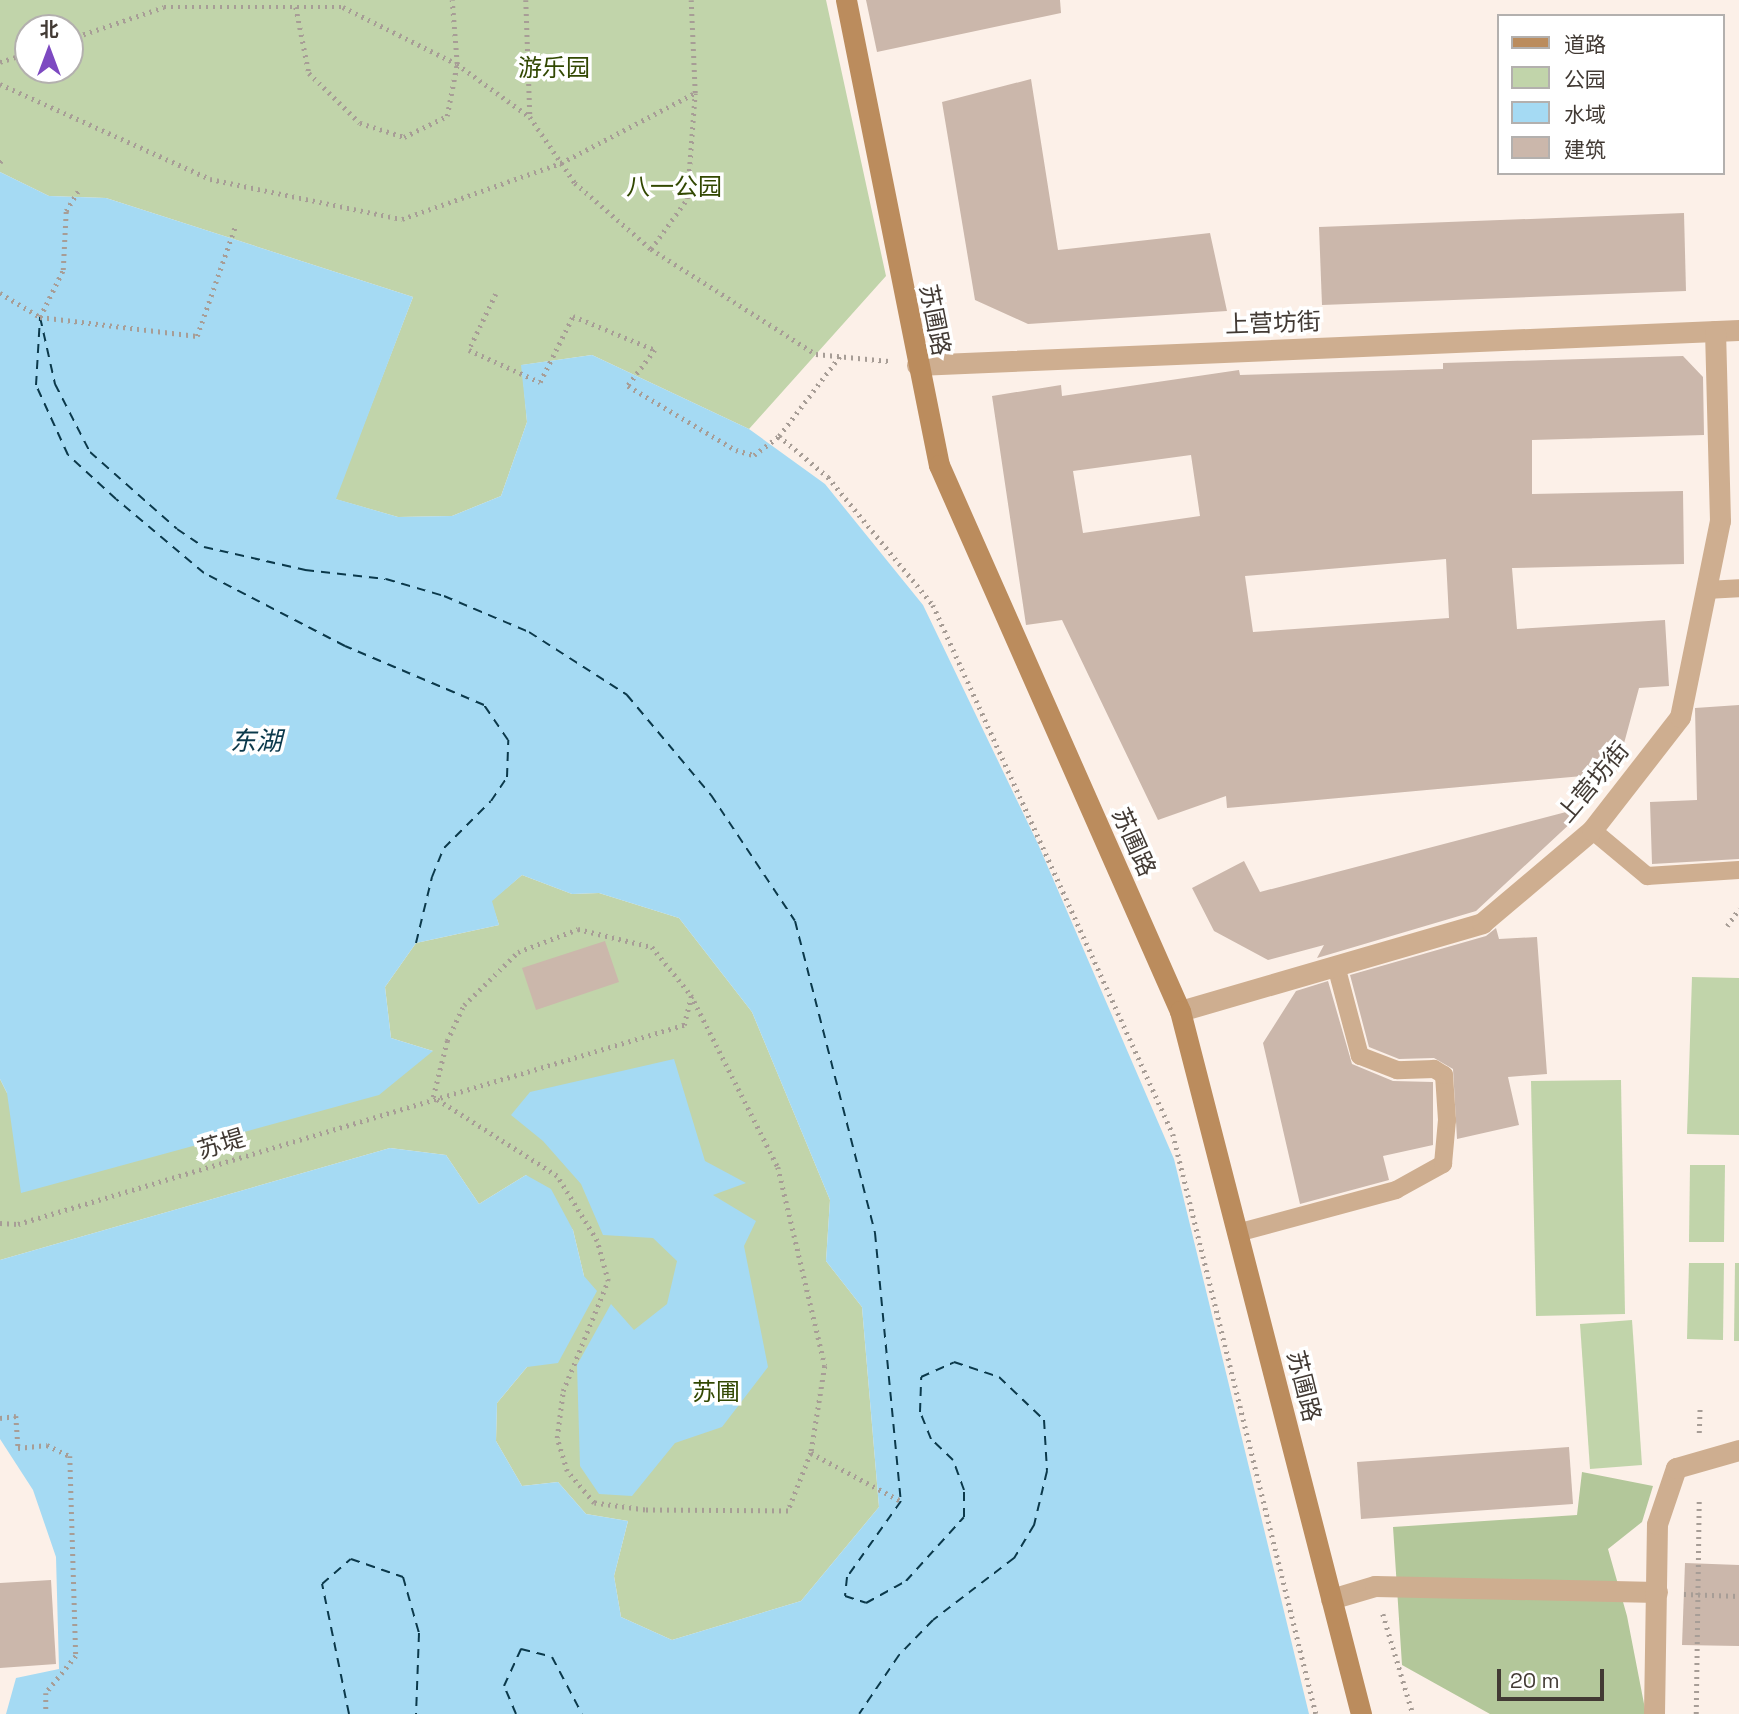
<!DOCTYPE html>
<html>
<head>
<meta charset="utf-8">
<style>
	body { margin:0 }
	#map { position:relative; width:1739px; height:1714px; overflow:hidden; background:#fcf0e8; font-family:"Space Grotesk","Noto Sans SC",sans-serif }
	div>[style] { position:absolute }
	.green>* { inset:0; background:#c1d4aa }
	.forest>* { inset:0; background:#b3c79a }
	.water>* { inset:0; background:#a5daf3 }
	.ferry>* { height:2px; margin-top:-1px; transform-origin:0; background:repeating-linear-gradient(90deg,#0b394b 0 9px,transparent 0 16px) }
	.building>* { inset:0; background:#cbb7ab }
	.path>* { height:4.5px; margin-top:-2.25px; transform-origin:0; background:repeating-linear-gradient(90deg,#a79d96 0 2px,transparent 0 7px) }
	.lane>* { height:18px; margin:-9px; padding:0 9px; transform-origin:9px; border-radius:9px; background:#ceae90 }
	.street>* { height:21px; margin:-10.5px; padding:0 10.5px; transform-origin:10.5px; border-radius:10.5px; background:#ceae90 }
	.secondary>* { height:21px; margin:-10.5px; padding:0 10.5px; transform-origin:10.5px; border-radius:10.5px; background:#bb8c5d }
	span { translate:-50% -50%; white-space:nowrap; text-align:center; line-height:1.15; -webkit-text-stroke:7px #fff; paint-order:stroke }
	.park-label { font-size:24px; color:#324802 }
	.street-label { font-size:24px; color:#423a34 }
	.water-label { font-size:26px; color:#0b394b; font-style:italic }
	.legend { position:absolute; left:1497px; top:14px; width:228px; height:161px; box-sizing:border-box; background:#fff; border:2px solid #b3b0ae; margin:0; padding:9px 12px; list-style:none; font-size:21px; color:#423a34 }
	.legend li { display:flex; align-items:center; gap:14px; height:35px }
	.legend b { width:35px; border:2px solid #b3b0ae }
	.north { position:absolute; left:14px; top:14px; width:70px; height:70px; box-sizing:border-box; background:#fff; border:2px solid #b3b0ae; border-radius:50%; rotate:0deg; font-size:19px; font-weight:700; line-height:28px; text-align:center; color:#423a34 }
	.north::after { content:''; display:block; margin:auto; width:24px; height:32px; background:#7d49c1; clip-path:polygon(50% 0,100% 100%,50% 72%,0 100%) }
	.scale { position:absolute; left:1497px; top:1669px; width:107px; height:32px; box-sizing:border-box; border:4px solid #423a34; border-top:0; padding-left:9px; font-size:21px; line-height:24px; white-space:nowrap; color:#423a34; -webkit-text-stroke:5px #fff; paint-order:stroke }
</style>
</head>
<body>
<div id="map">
	<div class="green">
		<i style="clip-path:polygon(evenodd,0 0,826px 0,886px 276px,749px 429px,592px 355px,522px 365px,527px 422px,501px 496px,452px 516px,398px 517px,335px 499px,413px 297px,106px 198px,49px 196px,0 172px,0 0,28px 28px,70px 28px,70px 70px,28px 70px,28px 28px)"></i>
		<i style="clip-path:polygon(522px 875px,572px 894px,599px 893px,679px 918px,752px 1012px,830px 1200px,826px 1261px,862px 1307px,879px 1507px,801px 1601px,672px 1640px,621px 1617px,614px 1576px,628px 1521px,586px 1514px,558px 1482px,522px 1486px,496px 1441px,497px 1403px,527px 1367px,584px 1276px,573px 1230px,526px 1175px,479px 1204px,446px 1155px,390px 1148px,0 1260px,0 1079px,7px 1093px,433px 1051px,391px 1038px,385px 987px,416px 943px,499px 925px,491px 901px)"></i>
		<i style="clip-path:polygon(1692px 977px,1739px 978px,1739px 1135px,1687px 1134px)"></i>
		<i style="clip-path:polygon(1621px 1080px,1625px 1314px,1536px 1316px,1531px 1081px)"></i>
		<i style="clip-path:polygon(1690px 1165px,1725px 1165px,1724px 1242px,1689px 1242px)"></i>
		<i style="clip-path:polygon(1689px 1263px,1724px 1263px,1723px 1340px,1687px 1339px)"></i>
		<i style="clip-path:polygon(1735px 1263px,1739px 1263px,1739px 1341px,1734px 1341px)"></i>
		<i style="clip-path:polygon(1632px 1320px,1642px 1465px,1590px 1469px,1580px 1324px)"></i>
	</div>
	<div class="forest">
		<i style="clip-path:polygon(1582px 1472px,1653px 1486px,1642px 1522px,1608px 1549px,1627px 1616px,1646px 1714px,1490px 1714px,1402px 1665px,1393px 1527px,1577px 1515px)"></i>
	</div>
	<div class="water">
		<i style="clip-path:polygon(0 172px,49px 196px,106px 198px,413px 297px,336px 499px,398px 517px,452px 516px,501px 496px,527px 422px,521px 365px,592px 355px,749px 429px,825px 484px,923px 605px,1038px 844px,1174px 1159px,1309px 1714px,6px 1714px,16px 1678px,59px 1669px,56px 1557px,33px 1490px,0 1439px,0 1260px,390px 1148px,446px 1155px,479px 1204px,526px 1175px,551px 1189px,573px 1230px,584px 1276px,597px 1291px,558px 1363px,527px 1367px,497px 1403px,496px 1441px,522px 1486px,558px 1482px,586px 1514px,628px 1521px,614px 1576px,621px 1617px,672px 1640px,801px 1601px,879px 1507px,862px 1307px,826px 1261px,830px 1200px,752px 1012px,679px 918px,599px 893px,572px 894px,522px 875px,492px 901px,499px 925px,416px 943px,385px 987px,391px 1038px,433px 1051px,379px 1095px,21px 1193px,7px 1093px,0 1079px)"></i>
		<i style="clip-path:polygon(674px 1059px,705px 1161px,746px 1183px,713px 1195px,756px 1221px,744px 1246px,768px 1367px,722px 1427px,675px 1443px,632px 1496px,599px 1494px,580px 1466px,577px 1365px,611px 1304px,634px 1330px,667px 1304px,677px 1261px,653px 1238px,603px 1235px,581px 1184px,543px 1141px,511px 1115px,530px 1092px)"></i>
	</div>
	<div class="ferry">
		<i style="left:416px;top:943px;width:68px;rotate:-76.4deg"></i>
		<i style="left:432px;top:877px;width:31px;rotate:-68deg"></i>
		<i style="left:444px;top:848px;width:66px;rotate:-45deg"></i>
		<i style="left:491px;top:801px;width:29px;rotate:-56deg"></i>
		<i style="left:507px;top:777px;width:37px;rotate:-88deg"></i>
		<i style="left:508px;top:740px;width:42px;rotate:-124.4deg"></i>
		<i style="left:484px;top:705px;width:151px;rotate:-157deg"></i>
		<i style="left:345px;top:646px;width:159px;rotate:-152.6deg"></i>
		<i style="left:204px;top:573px;width:115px;rotate:-139.9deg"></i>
		<i style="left:116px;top:499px;width:65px;rotate:-137.5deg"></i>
		<i style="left:68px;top:455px;width:77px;rotate:-114.6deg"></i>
		<i style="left:36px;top:385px;width:68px;rotate:-86.6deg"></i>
		<i style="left:40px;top:317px;width:69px;rotate:77.4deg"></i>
		<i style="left:55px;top:384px;width:76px;rotate:62.8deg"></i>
		<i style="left:90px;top:452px;width:116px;rotate:41.5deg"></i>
		<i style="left:177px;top:529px;width:32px;rotate:34deg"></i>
		<i style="left:204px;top:547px;width:104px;rotate:12.8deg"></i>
		<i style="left:305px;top:570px;width:81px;rotate:6.3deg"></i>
		<i style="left:386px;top:579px;width:60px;rotate:16.3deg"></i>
		<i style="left:444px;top:596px;width:92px;rotate:23deg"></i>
		<i style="left:529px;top:632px;width:117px;rotate:32.7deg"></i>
		<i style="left:627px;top:695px;width:131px;rotate:50deg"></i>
		<i style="left:711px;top:795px;width:151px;rotate:56.3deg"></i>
		<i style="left:795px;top:921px;width:322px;rotate:75.6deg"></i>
		<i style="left:875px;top:1233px;width:269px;rotate:84.5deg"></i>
		<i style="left:901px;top:1501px;width:93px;rotate:125.4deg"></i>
		<i style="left:847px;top:1577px;width:19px;rotate:96deg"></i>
		<i style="left:845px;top:1596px;width:22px;rotate:18deg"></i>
		<i style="left:866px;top:1603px;width:46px;rotate:-28.8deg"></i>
		<i style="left:906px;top:1581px;width:86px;rotate:-47.8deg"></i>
		<i style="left:964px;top:1517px;width:27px;rotate:-90deg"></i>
		<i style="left:964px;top:1490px;width:32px;rotate:-110deg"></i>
		<i style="left:953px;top:1460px;width:30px;rotate:-136deg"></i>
		<i style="left:931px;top:1439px;width:29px;rotate:-112deg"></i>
		<i style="left:920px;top:1412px;width:35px;rotate:-88deg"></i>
		<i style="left:921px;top:1377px;width:36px;rotate:-24deg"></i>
		<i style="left:954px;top:1362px;width:47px;rotate:18.4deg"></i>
		<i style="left:999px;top:1377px;width:62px;rotate:43.7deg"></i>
		<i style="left:1044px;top:1420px;width:51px;rotate:86.6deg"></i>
		<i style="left:1047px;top:1471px;width:56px;rotate:103.5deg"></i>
		<i style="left:1034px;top:1525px;width:39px;rotate:121deg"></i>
		<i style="left:1014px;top:1558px;width:102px;rotate:142.6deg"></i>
		<i style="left:933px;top:1620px;width:49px;rotate:134.2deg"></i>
		<i style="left:899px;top:1655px;width:71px;rotate:124.1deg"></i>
		<i style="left:349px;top:1714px;width:133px;rotate:-101.7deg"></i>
		<i style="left:322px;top:1584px;width:38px;rotate:-41deg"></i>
		<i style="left:351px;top:1559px;width:55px;rotate:19.1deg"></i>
		<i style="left:403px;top:1577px;width:58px;rotate:74.1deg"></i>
		<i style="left:419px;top:1633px;width:81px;rotate:92.1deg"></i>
		<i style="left:516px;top:1714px;width:30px;rotate:-113deg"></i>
		<i style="left:504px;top:1686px;width:41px;rotate:-65.3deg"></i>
		<i style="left:521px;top:1649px;width:32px;rotate:14deg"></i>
		<i style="left:552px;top:1657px;width:64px;rotate:62.2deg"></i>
	</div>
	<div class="building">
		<i style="clip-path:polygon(866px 0,1060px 0,1061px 13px,877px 52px)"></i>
		<i style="clip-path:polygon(1031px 79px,1058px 250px,1210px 233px,1227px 311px,1028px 324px,975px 300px,942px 102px)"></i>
		<i style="clip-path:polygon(1684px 213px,1686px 291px,1322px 305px,1319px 227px)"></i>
		<i style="clip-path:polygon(evenodd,1683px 356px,1703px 377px,1704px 435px,1532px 440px,1532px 494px,1683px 491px,1684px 564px,1512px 568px,1517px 629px,1665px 620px,1669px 686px,1639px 688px,1616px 773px,1227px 808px,1226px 796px,1158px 820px,1062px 620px,1026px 625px,992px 396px,1061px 385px,1062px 396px,1239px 370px,1240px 375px,1443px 369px,1443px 363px,1683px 356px,1191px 455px,1200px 516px,1083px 533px,1073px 471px,1191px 455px,1683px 356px,1446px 559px,1449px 618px,1253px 632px,1245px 576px,1446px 559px)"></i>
		<i style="clip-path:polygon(1739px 705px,1739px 859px,1652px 864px,1650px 802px,1697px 800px,1695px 708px)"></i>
		<i style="clip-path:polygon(1589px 806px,1476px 911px,1317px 958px,1324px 945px,1268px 960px,1214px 931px,1192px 888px,1244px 861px,1260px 892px)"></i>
		<i style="clip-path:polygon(1496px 928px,1499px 939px,1537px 937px,1547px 1074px,1508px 1077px,1519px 1125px,1457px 1139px,1453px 1069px,1434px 1058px,1399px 1059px,1369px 1047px,1350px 975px,1486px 936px)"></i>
		<i style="clip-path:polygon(605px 941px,619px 982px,536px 1010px,522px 968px)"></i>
		<i style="clip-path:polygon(1328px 981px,1352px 1064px,1393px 1081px,1433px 1082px,1433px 1145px,1383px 1156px,1389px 1180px,1300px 1204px,1263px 1043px,1296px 991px)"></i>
		<i style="clip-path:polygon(1569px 1447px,1573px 1504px,1361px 1519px,1357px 1462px)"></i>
		<i style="clip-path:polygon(1685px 1563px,1739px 1565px,1739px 1646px,1682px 1645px)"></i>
		<i style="clip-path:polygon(51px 1580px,56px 1664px,0 1668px,0 1583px)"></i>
	</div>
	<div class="path">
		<i style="left:526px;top:0;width:117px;rotate:88deg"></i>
		<i style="left:530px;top:117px;width:80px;rotate:55.7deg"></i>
		<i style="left:575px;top:183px;width:101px;rotate:41deg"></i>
		<i style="left:651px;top:249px;width:196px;rotate:32.5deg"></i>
		<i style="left:816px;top:354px;width:73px;rotate:5.5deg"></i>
		<i style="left:296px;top:7px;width:67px;rotate:78.9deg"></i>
		<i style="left:309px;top:73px;width:71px;rotate:44.4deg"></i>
		<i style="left:360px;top:123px;width:46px;rotate:17.7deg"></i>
		<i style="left:404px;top:137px;width:48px;rotate:-26deg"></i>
		<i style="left:447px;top:116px;width:53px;rotate:-79.1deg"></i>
		<i style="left:457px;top:64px;width:64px;rotate:-94.5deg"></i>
		<i style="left:70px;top:39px;width:99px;rotate:-18.8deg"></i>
		<i style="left:164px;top:7px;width:179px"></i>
		<i style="left:343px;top:7px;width:127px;rotate:26.6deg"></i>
		<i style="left:457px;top:64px;width:90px;rotate:36deg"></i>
		<i style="left:0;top:62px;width:29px;rotate:-18deg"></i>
		<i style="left:0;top:84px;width:230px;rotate:24.3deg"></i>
		<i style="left:210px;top:179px;width:196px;rotate:11.8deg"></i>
		<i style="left:402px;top:219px;width:169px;rotate:-19.4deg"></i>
		<i style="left:561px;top:163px;width:151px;rotate:-27.6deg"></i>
		<i style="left:0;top:162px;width:3px;rotate:-45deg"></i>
		<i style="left:651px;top:249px;width:62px;rotate:-54.2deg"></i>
		<i style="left:687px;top:199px;width:106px;rotate:-85.7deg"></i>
		<i style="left:695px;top:93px;width:93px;rotate:-92.5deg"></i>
		<i style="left:0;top:293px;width:47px;rotate:31deg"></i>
		<i style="left:40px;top:317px;width:158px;rotate:6.9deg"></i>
		<i style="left:197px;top:336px;width:115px;rotate:-70.8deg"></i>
		<i style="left:496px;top:294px;width:62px;rotate:115.7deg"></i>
		<i style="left:469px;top:350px;width:78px;rotate:24.3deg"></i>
		<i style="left:540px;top:382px;width:74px;rotate:-63.4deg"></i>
		<i style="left:573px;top:316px;width:89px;rotate:22.5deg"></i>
		<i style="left:655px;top:350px;width:45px;rotate:126.9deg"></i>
		<i style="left:628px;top:386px;width:126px;rotate:30.7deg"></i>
		<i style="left:736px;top:450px;width:19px;rotate:16deg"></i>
		<i style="left:754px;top:455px;width:31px;rotate:-37deg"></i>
		<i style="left:779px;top:436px;width:64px;rotate:39.9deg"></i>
		<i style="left:828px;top:477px;width:166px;rotate:50.6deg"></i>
		<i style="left:933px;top:605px;width:581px;rotate:65.6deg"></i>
		<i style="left:1173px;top:1134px;width:597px;rotate:76.15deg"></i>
		<i style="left:40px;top:317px;width:52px;rotate:-63.9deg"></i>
		<i style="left:63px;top:270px;width:59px;rotate:-87.1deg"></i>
		<i style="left:66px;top:211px;width:27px;rotate:-59deg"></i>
		<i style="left:779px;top:436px;width:101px;rotate:-52.7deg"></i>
		<i style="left:1727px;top:926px;width:21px;rotate:-55deg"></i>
		<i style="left:578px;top:929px;width:76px;rotate:13.7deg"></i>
		<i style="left:652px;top:947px;width:62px;rotate:50.9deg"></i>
		<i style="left:691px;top:995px;width:193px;rotate:63.2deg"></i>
		<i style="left:778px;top:1167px;width:204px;rotate:76.7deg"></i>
		<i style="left:825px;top:1366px;width:88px;rotate:99.1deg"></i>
		<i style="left:811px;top:1453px;width:62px;rotate:111.6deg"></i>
		<i style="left:788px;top:1511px;width:143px;rotate:-179.6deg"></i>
		<i style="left:645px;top:1510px;width:51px;rotate:-172.2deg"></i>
		<i style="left:594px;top:1503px;width:42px;rotate:-130.2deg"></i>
		<i style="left:567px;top:1471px;width:34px;rotate:-107deg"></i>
		<i style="left:557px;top:1438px;width:47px;rotate:-82.7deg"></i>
		<i style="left:563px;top:1391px;width:119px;rotate:-67.8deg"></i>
		<i style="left:608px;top:1281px;width:41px;rotate:-105.4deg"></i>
		<i style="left:597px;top:1241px;width:76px;rotate:-121.6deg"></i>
		<i style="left:557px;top:1176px;width:147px;rotate:-147.5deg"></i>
		<i style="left:433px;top:1097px;width:58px;rotate:-76deg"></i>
		<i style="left:447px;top:1041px;width:40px;rotate:-65deg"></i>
		<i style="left:464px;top:1005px;width:76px;rotate:-44.5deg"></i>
		<i style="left:518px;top:952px;width:64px;rotate:-21deg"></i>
		<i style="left:0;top:1223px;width:18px;rotate:3deg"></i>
		<i style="left:18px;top:1224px;width:695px;rotate:-16.64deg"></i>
		<i style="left:684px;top:1025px;width:30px;rotate:-76deg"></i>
		<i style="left:0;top:1418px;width:16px;rotate:-7deg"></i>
		<i style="left:16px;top:1416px;width:32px;rotate:86deg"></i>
		<i style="left:18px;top:1448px;width:29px;rotate:-6deg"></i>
		<i style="left:47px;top:1445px;width:25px;rotate:26deg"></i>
		<i style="left:70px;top:1456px;width:200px;rotate:88.3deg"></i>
		<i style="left:76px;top:1656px;width:48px;rotate:129deg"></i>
		<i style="left:46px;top:1693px;width:21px;rotate:90deg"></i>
		<i style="left:1699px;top:1433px;width:26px;rotate:-88deg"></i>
		<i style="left:811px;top:1453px;width:102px;rotate:28.1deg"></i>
		<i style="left:1684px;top:1594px;width:55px;rotate:2.1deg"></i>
		<i style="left:1383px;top:1614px;width:104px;rotate:73.3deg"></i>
		<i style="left:1696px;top:1714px;width:216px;rotate:-89.2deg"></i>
	</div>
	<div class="lane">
		<i style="left:1706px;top:590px;width:33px;rotate:-3deg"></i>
		<i style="left:1592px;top:830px;width:72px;rotate:39.9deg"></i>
		<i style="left:1647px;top:876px;width:92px;rotate:-3.7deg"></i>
		<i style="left:1237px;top:1233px;width:165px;rotate:-15.1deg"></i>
		<i style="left:1396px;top:1190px;width:54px;rotate:-29deg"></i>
		<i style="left:1443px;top:1164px;width:44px;rotate:-84.8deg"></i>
		<i style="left:1447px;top:1120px;width:45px;rotate:-93.8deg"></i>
		<i style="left:1444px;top:1075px;width:12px;rotate:-149deg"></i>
		<i style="left:1434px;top:1069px;width:37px;rotate:178deg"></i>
		<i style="left:1397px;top:1070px;width:40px;rotate:-159deg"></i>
		<i style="left:1360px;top:1056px;width:93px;rotate:-104.9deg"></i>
	</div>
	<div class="street">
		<i style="left:917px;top:365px;width:823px;rotate:-2.44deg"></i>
		<i style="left:1180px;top:1011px;width:315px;rotate:-16.2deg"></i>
		<i style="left:1482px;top:923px;width:144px;rotate:-40.2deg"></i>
		<i style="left:1592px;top:830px;width:143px;rotate:-52.1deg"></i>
		<i style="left:1680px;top:717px;width:200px;rotate:-78.5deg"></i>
		<i style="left:1720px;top:521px;width:190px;rotate:-91.5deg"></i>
		<i style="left:1331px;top:1599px;width:46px;rotate:-16.5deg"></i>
		<i style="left:1375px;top:1586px;width:282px;rotate:1.2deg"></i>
		<i style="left:1654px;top:1714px;width:190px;rotate:-89.1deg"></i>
		<i style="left:1657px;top:1524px;width:59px;rotate:-71.3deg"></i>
		<i style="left:1676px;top:1468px;width:66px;rotate:-15.9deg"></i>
	</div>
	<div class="secondary">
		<i style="left:846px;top:0;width:474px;rotate:78.7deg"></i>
		<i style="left:939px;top:465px;width:597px;rotate:66.18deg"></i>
		<i style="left:1180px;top:1011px;width:726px;rotate:75.56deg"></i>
	</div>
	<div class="park-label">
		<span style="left:554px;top:68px">游乐园</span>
		<span style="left:674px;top:187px">八一公园</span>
		<span style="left:716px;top:1392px">苏圃</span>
	</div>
	<div class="street-label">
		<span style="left:935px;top:320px;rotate:79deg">苏圃路</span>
		<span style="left:1273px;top:323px;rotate:-2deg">上营坊街</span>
		<span style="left:1593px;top:782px;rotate:-50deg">上营坊街</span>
		<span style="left:1134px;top:842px;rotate:66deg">苏圃路</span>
		<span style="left:221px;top:1144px;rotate:-17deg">苏堤</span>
		<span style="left:1304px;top:1386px;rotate:76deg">苏圃路</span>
	</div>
	<div class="water-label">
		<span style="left:256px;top:742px">东湖</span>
	</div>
	<ul class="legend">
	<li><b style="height:9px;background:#bb8c5d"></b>道路</li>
	<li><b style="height:19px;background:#c1d4aa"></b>公园</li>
	<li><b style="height:19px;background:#a5daf3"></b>水域</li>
	<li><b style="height:19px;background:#cbb7ab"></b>建筑</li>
	</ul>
	<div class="north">北</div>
	<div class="scale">20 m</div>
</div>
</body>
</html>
